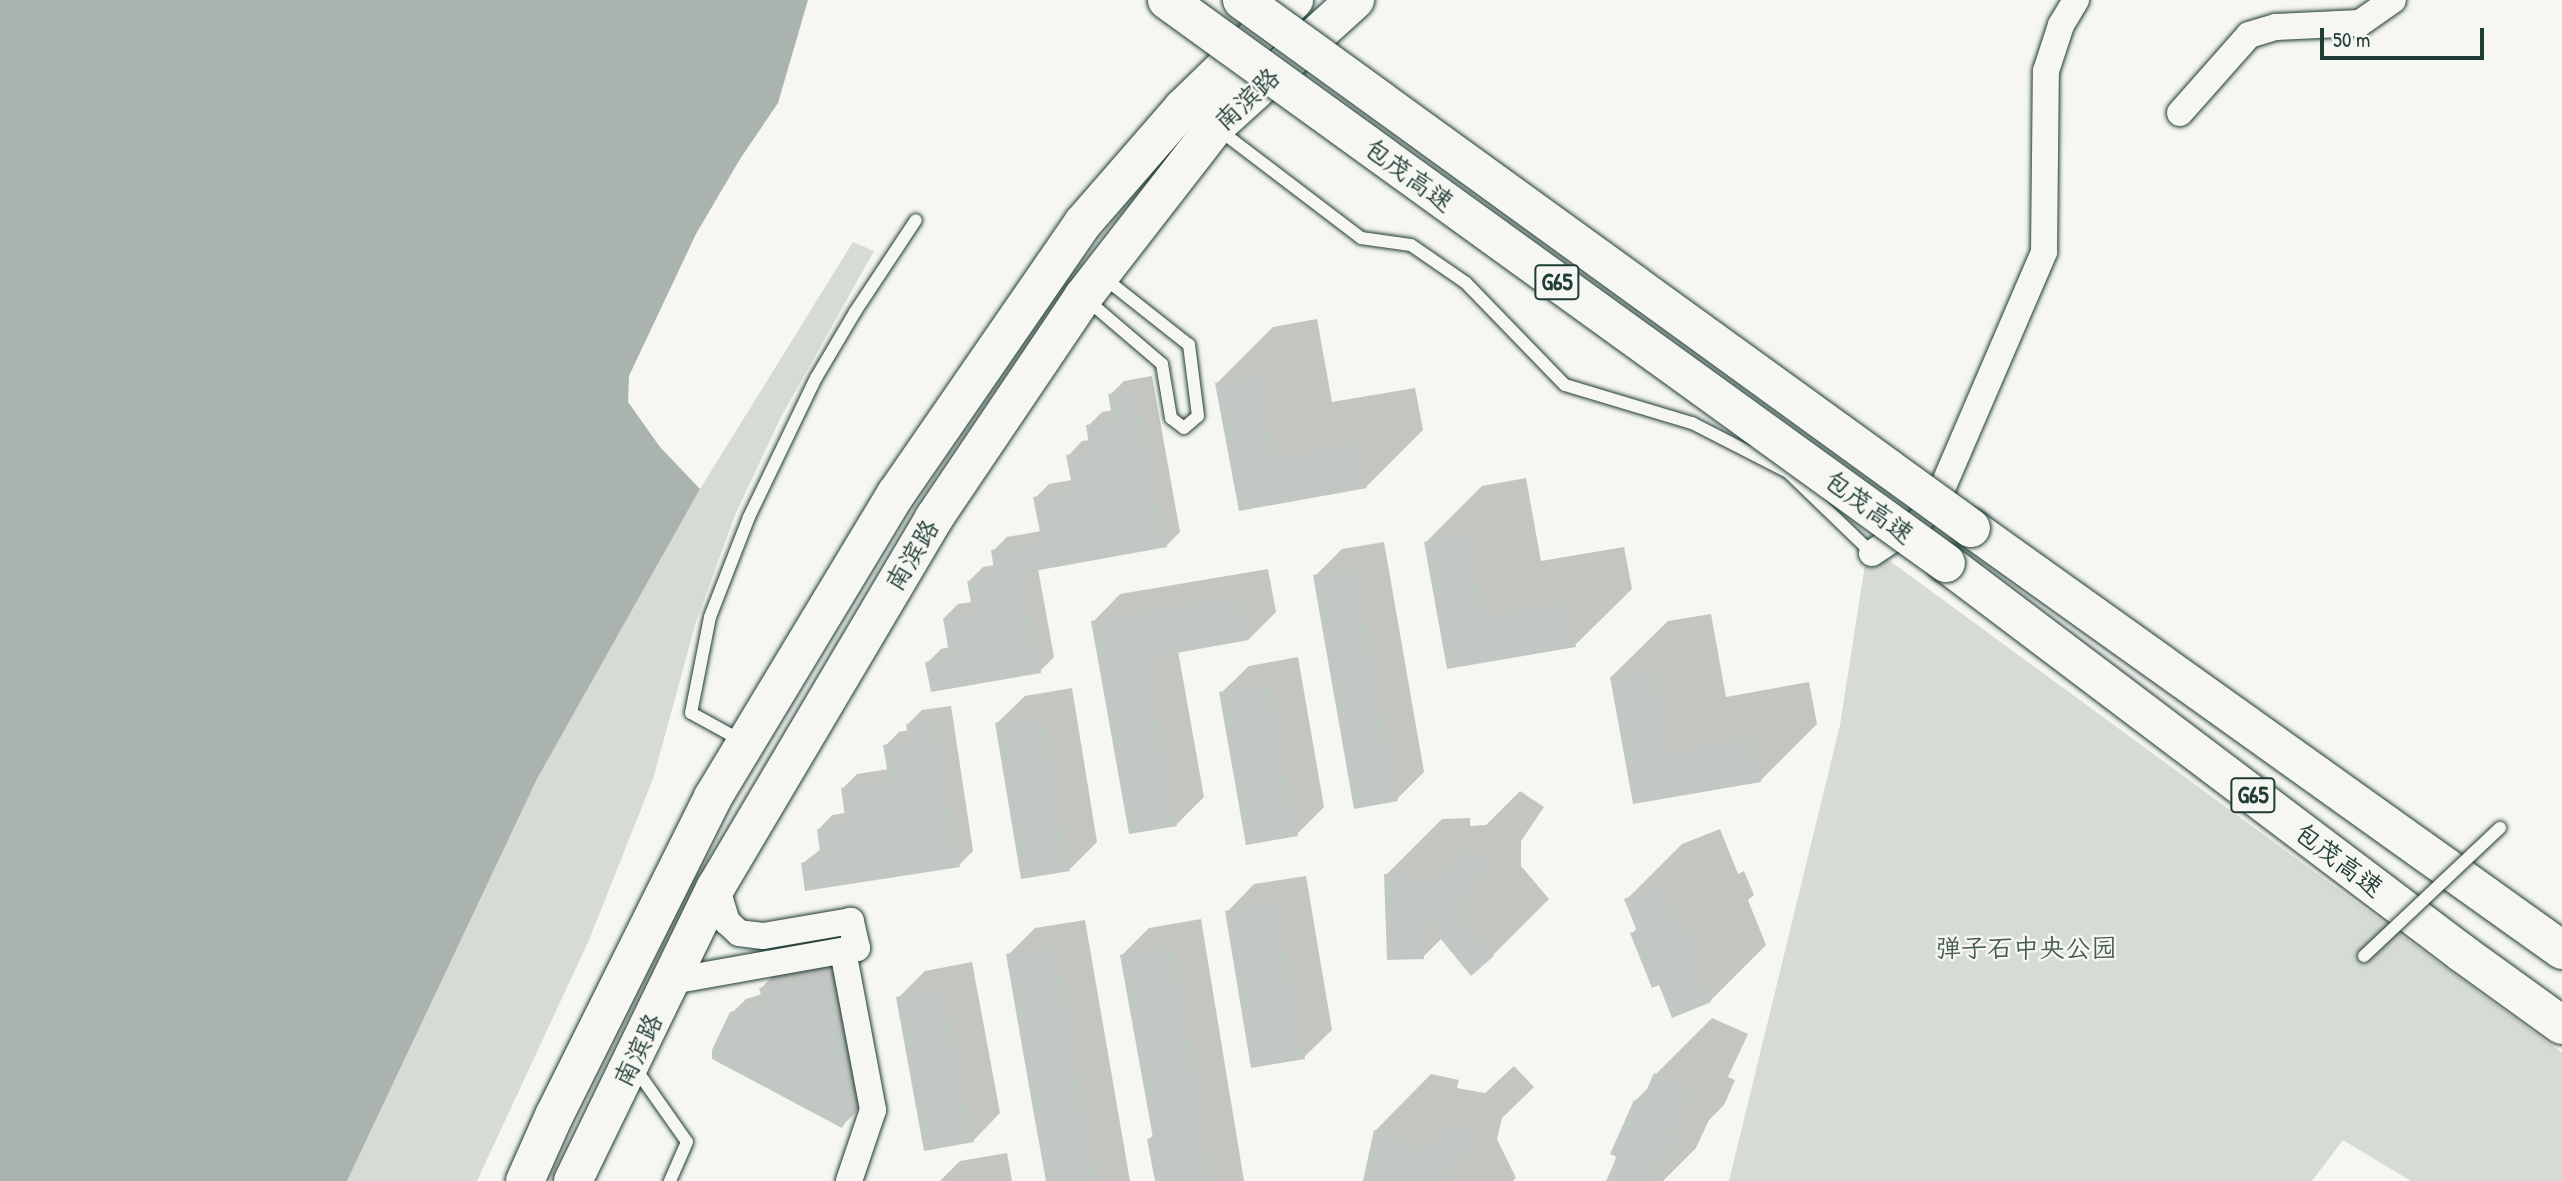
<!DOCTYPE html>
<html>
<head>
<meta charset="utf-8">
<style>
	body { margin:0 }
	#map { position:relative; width:2562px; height:1181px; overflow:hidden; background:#f6f6f2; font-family:"Patrick Hand","LXGW WenKai TC",sans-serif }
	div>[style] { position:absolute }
	.green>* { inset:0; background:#d6dbd6 }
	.water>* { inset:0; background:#aab3ae }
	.shadow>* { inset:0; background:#0003 }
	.building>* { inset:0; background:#c1c8c3 }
	.roads { filter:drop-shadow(0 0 2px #1f3d34) drop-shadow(0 0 2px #1f3d34) }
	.lane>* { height:12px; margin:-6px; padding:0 6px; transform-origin:6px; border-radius:6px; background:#f6f6f2 }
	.street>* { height:26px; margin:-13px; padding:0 13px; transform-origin:13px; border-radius:13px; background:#f6f6f2 }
	.primary>* { height:38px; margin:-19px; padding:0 19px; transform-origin:19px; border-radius:19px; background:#f6f6f2 }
	.highway>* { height:38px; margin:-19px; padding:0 19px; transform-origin:19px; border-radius:19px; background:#f6f6f2 }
	.bridges { filter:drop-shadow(0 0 2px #1f3d34) drop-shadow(0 0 2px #1f3d34) }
	.lane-bridge>* { height:12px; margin:-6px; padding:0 6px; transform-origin:6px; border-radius:6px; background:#f6f6f2 }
	.highway-bridge>* { height:38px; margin:-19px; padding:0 19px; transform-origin:19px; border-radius:19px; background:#f6f6f2 }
	span { translate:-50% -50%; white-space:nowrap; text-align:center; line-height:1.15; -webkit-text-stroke:5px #f6f6f2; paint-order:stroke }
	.shield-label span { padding:2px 5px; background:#f6f6f2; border:2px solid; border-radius:5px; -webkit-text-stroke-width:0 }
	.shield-label { font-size:24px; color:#1f3d34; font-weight:700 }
	.street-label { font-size:26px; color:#1f3d34 }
	.park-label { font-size:26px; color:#445d54 }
	.scale { position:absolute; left:2320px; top:28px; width:164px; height:32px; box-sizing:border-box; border:4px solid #1f3d34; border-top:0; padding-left:9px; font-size:21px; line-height:24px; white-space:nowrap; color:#1f3d34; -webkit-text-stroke:5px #f6f6f2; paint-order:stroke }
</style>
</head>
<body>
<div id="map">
	<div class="green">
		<i style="clip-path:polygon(853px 242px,874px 251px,781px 417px,735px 515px,696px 622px,653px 779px,589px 940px,477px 1181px,347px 1181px,537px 779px,700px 489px)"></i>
		<i style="clip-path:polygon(1868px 545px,2562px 1053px,2562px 1181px,2411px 1181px,2343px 1140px,2312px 1181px,1729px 1181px,1840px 725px)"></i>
	</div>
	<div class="water">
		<i style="clip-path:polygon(0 0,808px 0,778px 103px,740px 159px,696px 234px,629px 376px,628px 402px,660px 447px,700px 489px,537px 779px,347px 1181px,0 1181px)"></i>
	</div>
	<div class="shadow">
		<i style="clip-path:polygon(1317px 319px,1332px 402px,1415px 388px,1423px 430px,1367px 486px,1240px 509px,1217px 383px,1273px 327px)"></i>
		<i style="clip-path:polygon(1152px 376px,1180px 532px,1166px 546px,1038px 569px,1054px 657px,1040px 671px,927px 663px,941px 649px,950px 647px,944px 618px,958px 604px,972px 602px,969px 581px,983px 567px,995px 565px,993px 551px,1007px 537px,1041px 531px,1035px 498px,1049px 484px,1072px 480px,1068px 456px,1082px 441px,1090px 440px,1088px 426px,1102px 412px,1113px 410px,1110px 395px,1124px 381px)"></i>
		<i style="clip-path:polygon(1526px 478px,1541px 561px,1624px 547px,1632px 589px,1575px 645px,1449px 667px,1426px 542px,1482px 486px)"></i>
		<i style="clip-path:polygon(1384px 542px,1424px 772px,1397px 799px,1315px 576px,1342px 549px)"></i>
		<i style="clip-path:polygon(1268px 569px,1276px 612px,1249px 639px,1178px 651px,1204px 797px,1177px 824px,1093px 622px,1120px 594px)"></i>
		<i style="clip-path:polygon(1711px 614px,1726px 697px,1809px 682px,1817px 724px,1761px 780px,1634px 802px,1611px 677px,1668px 621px)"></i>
		<i style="clip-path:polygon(1298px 657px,1324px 807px,1297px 834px,1221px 693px,1249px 666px)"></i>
		<i style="clip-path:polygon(1072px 688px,1097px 842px,1070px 869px,997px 723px,1025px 696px)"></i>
		<i style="clip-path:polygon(951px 706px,973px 851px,959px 865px,803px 863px,821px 849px,818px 830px,832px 815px,846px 813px,843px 788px,857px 774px,889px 769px,885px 746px,899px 732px,909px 730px,908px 724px,922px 710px)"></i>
		<i style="clip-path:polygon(1520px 791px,1544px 807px,1521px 841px,1521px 866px,1549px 899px,1493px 955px,1442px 938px,1423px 957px,1386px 875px,1442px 819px,1470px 818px,1470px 826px,1486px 825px)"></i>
		<i style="clip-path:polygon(1720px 829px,1738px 874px,1744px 871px,1754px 895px,1748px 900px,1766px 945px,1710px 1001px,1660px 983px,1632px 934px,1637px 928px,1626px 900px,1682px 844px)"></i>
		<i style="clip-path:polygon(1306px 876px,1332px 1030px,1304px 1057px,1227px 912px,1254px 884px)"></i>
		<i style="clip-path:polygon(1201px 919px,1244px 1181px,1157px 1181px,1149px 1139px,1154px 1134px,1122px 955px,1149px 928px)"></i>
		<i style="clip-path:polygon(1085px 920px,1130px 1181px,1048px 1181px,1008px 955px,1035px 928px)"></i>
		<i style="clip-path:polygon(844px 961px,869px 1089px,856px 1112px,842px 1126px,732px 1013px,746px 999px,762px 994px,761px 988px,775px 974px)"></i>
		<i style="clip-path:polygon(972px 962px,1000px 1113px,973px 1141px,898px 998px,925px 971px)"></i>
		<i style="clip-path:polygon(1712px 1018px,1748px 1034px,1728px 1077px,1735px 1080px,1724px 1105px,1709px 1120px,1696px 1148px,1663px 1181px,1608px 1181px,1635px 1101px,1650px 1086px,1656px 1074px)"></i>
		<i style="clip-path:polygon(1514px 1066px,1534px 1087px,1502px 1118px,1497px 1139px,1516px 1178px,1513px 1181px,1365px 1181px,1375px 1131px,1431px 1074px,1459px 1080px,1457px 1088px,1485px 1093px)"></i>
		<i style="clip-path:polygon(1007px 1153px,1012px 1181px,940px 1181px,960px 1161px)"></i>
	</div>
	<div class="building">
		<i style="clip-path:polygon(1261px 374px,1276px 458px,1359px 443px,1367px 488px,1239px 511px,1215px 383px)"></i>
		<i style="clip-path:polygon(1138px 389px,1167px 547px,1023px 573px,1041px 673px,931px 692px,925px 662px,950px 658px,943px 618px,973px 613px,967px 581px,995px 576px,991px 550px,1042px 542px,1033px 497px,1073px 491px,1066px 455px,1090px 451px,1086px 425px,1113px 421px,1108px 394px)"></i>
		<i style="clip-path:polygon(1470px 533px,1485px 616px,1568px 602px,1576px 647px,1447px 669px,1424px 542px)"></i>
		<i style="clip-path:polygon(1357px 568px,1398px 801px,1354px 809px,1313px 575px)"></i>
		<i style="clip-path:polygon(1241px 595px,1249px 640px,1148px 658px,1177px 826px,1129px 834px,1091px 621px)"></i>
		<i style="clip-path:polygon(1656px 669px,1670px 752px,1753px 737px,1761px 782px,1633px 804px,1610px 677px)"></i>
		<i style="clip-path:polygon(1271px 684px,1298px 836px,1246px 845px,1219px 692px)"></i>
		<i style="clip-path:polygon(1045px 715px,1070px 871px,1021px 879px,995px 723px)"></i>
		<i style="clip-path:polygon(937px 719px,960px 867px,805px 891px,801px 863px,821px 860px,817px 829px,846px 824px,841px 788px,889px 780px,883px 745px,909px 741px,906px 724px)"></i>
		<i style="clip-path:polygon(1463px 846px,1489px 863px,1466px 899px,1466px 923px,1494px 956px,1471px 976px,1422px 916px,1424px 959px,1387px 960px,1384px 874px,1414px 873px,1415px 881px,1440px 880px)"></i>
		<i style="clip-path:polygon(1663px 884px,1681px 928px,1688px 926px,1699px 952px,1692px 955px,1711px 1002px,1672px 1018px,1659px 985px,1652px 988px,1630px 933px,1637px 931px,1624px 899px)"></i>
		<i style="clip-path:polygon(1279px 902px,1305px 1059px,1251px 1068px,1225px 911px)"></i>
		<i style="clip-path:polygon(1174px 945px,1202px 1101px,1197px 1102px,1212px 1181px,1155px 1181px,1147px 1139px,1153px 1138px,1120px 955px)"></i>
		<i style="clip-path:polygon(1058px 946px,1083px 1101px,1098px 1181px,1046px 1181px,1033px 1109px,1006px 954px)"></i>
		<i style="clip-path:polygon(831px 974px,856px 1104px,842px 1128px,712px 1059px,712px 1050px,730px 1012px,763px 1003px,759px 988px)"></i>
		<i style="clip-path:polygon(945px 988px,974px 1142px,924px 1151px,896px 997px)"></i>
		<i style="clip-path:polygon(1654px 1073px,1693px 1090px,1673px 1134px,1680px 1137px,1668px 1163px,1661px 1160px,1652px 1181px,1606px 1181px,1617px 1157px,1610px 1154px,1634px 1100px,1641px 1103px)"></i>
		<i style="clip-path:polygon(1457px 1120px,1479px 1144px,1447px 1173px,1445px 1181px,1363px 1181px,1374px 1130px,1403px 1136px,1402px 1144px,1427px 1148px)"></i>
	</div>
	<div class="roads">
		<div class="lane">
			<i style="left:1218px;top:129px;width:180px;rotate:37.3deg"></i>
			<i style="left:1361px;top:238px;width:50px;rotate:8deg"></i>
			<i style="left:1411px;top:245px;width:67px;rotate:34.6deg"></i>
			<i style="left:1466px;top:283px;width:142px;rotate:45.9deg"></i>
			<i style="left:1565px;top:385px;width:133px;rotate:16.7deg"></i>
			<i style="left:1692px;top:423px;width:108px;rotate:27deg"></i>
			<i style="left:1788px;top:472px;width:117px;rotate:44deg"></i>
			<i style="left:1086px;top:299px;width:100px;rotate:40.5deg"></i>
			<i style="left:1162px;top:364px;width:55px;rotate:80.5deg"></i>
			<i style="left:1171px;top:418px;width:16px;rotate:38deg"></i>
			<i style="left:1184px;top:428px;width:18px;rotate:-41deg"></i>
			<i style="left:1198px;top:416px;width:72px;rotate:-97.2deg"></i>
			<i style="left:1189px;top:345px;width:110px;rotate:-141.7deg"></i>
			<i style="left:742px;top:741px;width:58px;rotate:-151.2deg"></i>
			<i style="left:691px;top:713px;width:98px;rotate:-78.8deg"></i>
			<i style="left:710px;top:617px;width:107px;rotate:-68.7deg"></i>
			<i style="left:749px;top:517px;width:154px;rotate:-64.3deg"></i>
			<i style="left:816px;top:378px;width:77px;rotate:-59.4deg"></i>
			<i style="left:855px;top:312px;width:110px;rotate:-56.5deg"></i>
			<i style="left:635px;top:1068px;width:90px;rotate:54.9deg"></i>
			<i style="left:687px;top:1142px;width:43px;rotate:113.6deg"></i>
		</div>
		<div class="street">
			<i style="left:2180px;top:113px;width:104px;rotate:-48.5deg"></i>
			<i style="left:2249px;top:35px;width:28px;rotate:-17deg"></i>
			<i style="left:2276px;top:27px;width:84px;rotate:-2.7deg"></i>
			<i style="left:2360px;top:23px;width:40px;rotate:-34.9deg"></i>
			<i style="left:1872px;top:553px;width:56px;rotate:-33.4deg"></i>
			<i style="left:1919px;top:522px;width:40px;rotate:-55.1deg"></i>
			<i style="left:1942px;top:489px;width:258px;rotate:-66.7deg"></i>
			<i style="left:2044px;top:252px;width:181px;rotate:-89.4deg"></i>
			<i style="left:2046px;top:71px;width:48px;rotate:-71.9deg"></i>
			<i style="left:2061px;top:25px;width:29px;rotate:-59deg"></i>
			<i style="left:843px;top:951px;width:162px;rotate:79.3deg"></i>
			<i style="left:873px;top:1110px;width:75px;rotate:108.7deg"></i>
			<i style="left:672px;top:981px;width:188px;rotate:-10.1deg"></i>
			<i style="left:857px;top:948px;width:28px;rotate:-103deg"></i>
			<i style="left:851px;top:921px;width:89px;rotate:170.3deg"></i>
			<i style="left:763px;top:936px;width:24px;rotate:-173deg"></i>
			<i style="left:739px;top:933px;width:16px;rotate:-137deg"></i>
			<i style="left:727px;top:922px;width:37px;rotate:-107deg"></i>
		</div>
		<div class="primary">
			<i style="left:525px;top:1181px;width:71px;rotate:-66deg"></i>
			<i style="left:554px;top:1116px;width:356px;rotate:-63.5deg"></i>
			<i style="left:713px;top:797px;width:354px;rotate:-58.9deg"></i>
			<i style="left:896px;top:494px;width:329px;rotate:-55.4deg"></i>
			<i style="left:1083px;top:223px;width:152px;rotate:-49deg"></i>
			<i style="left:1183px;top:108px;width:155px;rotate:-44.2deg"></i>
			<i style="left:573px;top:1181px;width:327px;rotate:-64.1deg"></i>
			<i style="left:716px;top:887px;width:429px;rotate:-59.4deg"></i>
			<i style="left:934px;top:518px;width:267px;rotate:-56deg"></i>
			<i style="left:1083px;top:297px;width:215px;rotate:-52.2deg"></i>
			<i style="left:1215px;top:127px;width:189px;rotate:-42.2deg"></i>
		</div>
		<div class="highway">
			<i style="left:1971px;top:528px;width:726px;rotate:35.53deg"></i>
			<i style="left:1946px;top:563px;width:647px;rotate:37.08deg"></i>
			<i style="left:2462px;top:953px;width:123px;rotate:35.8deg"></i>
		</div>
	</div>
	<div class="bridges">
		<div class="lane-bridge">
			<i style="left:2364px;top:956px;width:187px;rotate:-43.3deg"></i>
		</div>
		<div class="highway-bridge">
			<i style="left:1167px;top:0;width:961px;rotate:35.86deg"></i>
			<i style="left:1242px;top:0;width:900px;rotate:35.92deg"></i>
		</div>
	</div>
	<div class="shield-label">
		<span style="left:1557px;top:282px">G65</span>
		<span style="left:2253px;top:795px">G65</span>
	</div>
	<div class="street-label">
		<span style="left:1247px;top:99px;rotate:-43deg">南滨路</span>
		<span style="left:1409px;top:175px;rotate:36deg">包茂高速</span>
		<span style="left:1869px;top:507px;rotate:36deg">包茂高速</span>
		<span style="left:912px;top:555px;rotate:-59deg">南滨路</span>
		<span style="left:2339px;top:860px;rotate:37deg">包茂高速</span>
		<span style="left:638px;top:1050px;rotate:-64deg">南滨路</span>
	</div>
	<div class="park-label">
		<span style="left:2026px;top:948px">弹子石中央公园</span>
	</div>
	<div class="scale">50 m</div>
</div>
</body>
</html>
